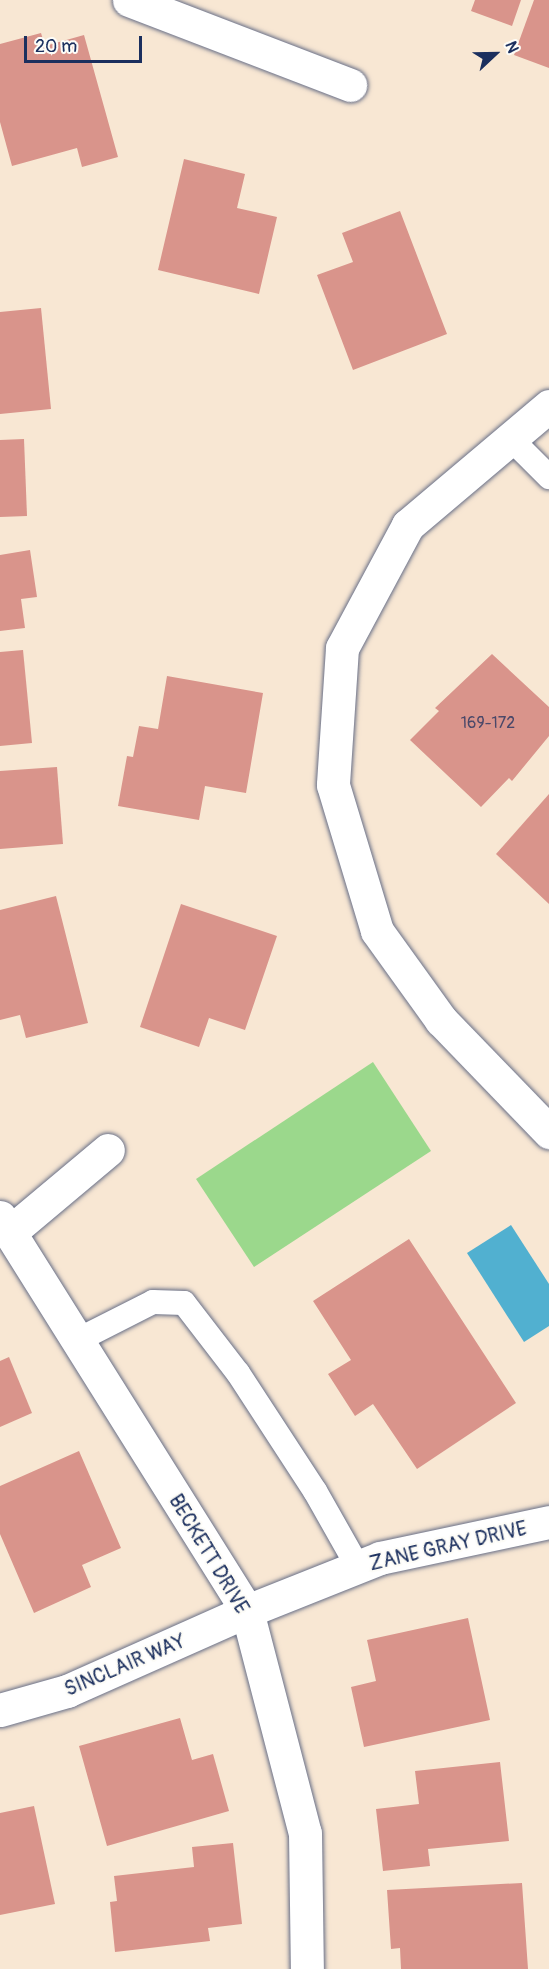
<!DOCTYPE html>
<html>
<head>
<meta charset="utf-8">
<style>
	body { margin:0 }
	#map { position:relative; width:549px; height:1969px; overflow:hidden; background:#f8e7d3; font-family:Pangolin,sans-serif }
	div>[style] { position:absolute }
	.green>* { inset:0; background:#9bd88c }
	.water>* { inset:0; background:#51b0d0 }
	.building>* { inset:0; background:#d9948b }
	.roads { filter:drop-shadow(0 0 2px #686f87) drop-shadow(0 0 2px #686f87) }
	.lane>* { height:24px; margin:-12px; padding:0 12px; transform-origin:12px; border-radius:12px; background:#fff }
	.street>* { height:33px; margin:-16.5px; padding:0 16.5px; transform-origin:16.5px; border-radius:16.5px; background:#fff }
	span { translate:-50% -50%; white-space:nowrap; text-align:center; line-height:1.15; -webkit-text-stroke:4.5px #fdfcf7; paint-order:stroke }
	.number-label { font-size:16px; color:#4a4869 }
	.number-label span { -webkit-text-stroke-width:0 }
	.street-label { font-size:20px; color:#1b2f5e }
	.north { position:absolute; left:465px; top:24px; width:60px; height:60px; -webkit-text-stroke:4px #fdfcf7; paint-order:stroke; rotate:68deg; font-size:16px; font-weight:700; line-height:24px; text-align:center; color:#1b2f5e }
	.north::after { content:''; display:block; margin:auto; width:21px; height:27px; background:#1b2f5e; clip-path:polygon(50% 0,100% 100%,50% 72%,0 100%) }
	.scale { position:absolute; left:24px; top:36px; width:118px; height:27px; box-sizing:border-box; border:3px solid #1b2f5e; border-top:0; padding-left:8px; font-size:18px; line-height:21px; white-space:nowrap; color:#1b2f5e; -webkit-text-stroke:4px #fdfcf7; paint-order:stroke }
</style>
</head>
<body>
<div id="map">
	<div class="green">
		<i style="clip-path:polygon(373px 1062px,431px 1151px,254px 1267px,196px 1179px)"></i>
	</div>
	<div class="water">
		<i style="clip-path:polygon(511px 1225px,549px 1284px,549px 1326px,524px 1342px,467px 1253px)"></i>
	</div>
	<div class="building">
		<i style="clip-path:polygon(475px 0,521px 0,512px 26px,471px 11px)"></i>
		<i style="clip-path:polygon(534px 0,549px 0,549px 68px,514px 55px)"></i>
		<i style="clip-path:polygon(41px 33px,45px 46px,84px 35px,118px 157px,82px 167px,77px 148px,12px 166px,0 122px,0 44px)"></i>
		<i style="clip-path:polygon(184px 159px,245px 174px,237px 208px,277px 217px,259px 294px,158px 270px)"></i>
		<i style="clip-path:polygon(400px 211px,447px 334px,353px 370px,317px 275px,353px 262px,342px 233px)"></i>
		<i style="clip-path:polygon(41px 308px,51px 409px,0 414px,0 312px)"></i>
		<i style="clip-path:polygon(24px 439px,27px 516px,0 517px,0 440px)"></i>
		<i style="clip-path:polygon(30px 550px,37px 597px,21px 599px,25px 628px,0 631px,0 555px)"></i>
		<i style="clip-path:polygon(23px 650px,32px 743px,0 746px,0 652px)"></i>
		<i style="clip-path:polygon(492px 654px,549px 707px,549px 736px,512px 781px,509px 778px,481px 807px,410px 740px,439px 711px,435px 708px)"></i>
		<i style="clip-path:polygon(167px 676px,263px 693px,246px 793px,205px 786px,199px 820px,118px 806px,127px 756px,133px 757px,139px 726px,158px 729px)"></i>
		<i style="clip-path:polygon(57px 767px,63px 844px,0 849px,0 771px)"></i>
		<i style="clip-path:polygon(549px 794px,549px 904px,496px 854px)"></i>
		<i style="clip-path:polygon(56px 896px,88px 1023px,26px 1038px,20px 1015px,0 1020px,0 910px)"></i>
		<i style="clip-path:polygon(181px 904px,277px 936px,245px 1030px,209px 1018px,199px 1047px,140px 1027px)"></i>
		<i style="clip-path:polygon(409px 1239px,516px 1403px,417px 1469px,373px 1404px,355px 1416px,328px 1374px,351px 1360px,313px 1301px)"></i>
		<i style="clip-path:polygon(9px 1357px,32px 1413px,0 1427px,0 1361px)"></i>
		<i style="clip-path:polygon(79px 1451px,121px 1548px,82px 1565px,91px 1587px,34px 1613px,0 1534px,0 1486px)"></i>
		<i style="clip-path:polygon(468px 1618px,490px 1720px,364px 1747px,351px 1687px,376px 1681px,367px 1640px)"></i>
		<i style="clip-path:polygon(180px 1718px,192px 1760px,213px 1754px,229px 1811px,107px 1846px,79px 1746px)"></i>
		<i style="clip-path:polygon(500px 1762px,509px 1841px,428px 1849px,430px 1866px,383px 1871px,376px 1809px,419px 1804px,415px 1771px)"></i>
		<i style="clip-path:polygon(34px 1806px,55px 1904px,0 1915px,0 1813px)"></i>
		<i style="clip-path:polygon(233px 1843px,242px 1924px,208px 1928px,210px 1941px,115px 1952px,110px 1902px,117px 1901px,114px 1876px,194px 1867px,192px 1847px)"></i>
		<i style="clip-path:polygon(522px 1883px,528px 1969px,401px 1969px,400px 1948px,391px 1949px,387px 1890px)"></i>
	</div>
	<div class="roads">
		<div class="lane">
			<i style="left:509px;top:437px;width:57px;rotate:45deg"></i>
			<i style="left:76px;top:1341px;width:86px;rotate:-26.9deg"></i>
			<i style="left:153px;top:1302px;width:31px;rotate:2deg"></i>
			<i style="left:184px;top:1303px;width:88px;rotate:52.4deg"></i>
			<i style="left:238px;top:1373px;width:141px;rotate:56.9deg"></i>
			<i style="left:315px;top:1491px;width:87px;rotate:60.5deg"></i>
		</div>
		<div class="street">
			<i style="left:129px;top:0;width:237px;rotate:21deg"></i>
			<i style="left:549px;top:406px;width:185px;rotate:139.8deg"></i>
			<i style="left:408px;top:525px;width:140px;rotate:118.2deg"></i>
			<i style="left:342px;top:648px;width:137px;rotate:93.8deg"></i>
			<i style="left:333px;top:785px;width:152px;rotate:73.2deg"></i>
			<i style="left:377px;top:931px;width:110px;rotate:54.3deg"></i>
			<i style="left:441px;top:1020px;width:156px;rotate:46deg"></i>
			<i style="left:0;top:1217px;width:465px;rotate:57.9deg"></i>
			<i style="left:247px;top:1611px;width:229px;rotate:75.4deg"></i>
			<i style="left:305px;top:1833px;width:136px;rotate:89.2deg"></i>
			<i style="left:9px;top:1233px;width:129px;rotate:-40deg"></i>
			<i style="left:0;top:1710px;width:70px;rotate:-15.8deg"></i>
			<i style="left:67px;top:1691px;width:197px;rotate:-24deg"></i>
			<i style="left:247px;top:1611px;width:143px;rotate:-21.7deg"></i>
			<i style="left:380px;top:1558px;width:173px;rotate:-12deg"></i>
		</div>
	</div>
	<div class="number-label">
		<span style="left:488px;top:723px">169-172</span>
	</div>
	<div class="street-label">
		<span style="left:448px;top:1546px;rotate:-13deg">ZANE GRAY DRIVE</span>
		<span style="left:209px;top:1554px;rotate:59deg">BECKETT DRIVE</span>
		<span style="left:125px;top:1665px;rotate:-23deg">SINCLAIR WAY</span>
	</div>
	<div class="north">N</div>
	<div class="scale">20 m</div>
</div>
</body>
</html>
